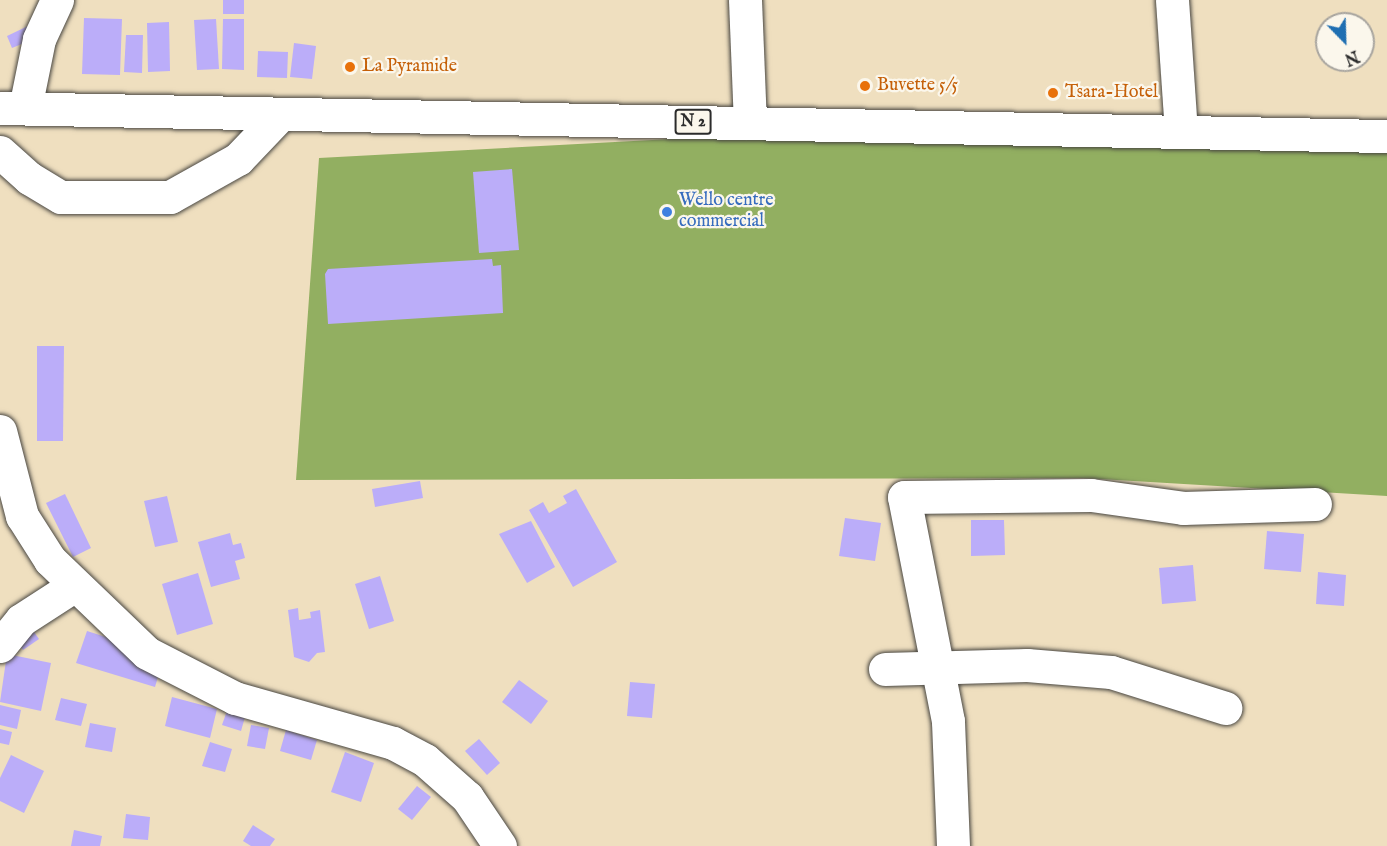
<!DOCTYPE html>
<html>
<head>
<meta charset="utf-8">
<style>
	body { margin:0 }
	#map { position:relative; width:1387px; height:846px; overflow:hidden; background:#efdfbf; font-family:"IM FELL English",serif }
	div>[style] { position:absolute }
	.forest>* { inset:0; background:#92af61 }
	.building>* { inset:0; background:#bbadf9 }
	.roads { filter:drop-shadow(0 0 2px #484641) drop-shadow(0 0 2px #484641) }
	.minor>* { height:33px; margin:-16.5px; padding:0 16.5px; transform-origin:16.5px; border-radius:16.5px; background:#fff }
	.major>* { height:33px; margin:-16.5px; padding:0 16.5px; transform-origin:16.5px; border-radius:16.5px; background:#fff }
	.dots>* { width:16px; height:16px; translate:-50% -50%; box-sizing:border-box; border:3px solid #fbf7ec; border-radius:50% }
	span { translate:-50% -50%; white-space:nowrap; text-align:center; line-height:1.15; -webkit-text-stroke:4.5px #fbf7ec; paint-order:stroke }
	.shield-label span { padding:2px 4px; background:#fbf7ec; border:2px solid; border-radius:4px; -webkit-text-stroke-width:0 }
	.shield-label { font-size:16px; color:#2b2b2b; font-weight:700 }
	.food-label { font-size:18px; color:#c56008 }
	.left { translate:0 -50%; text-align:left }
	.shop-label { font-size:18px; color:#366cbe }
	.north { position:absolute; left:1315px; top:12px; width:60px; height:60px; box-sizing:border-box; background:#fbf7ec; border:2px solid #a8a59f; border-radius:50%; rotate:157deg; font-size:16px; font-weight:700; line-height:24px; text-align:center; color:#2b2b2b }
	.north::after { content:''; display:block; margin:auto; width:21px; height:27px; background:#1f6fb2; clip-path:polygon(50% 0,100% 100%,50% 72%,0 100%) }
</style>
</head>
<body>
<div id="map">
	<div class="forest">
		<i style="clip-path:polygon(912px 126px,1387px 136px,1387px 496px,1083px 478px,296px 480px,319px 158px)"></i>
	</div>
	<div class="building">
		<i style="clip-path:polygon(223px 0,244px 0,244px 14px,223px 14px)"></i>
		<i style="clip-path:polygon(84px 18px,122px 19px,120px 75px,82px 74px)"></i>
		<i style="clip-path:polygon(216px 19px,219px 69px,197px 70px,194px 20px)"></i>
		<i style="clip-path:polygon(223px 19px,244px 19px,244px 70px,222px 69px)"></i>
		<i style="clip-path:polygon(169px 22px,170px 71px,148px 72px,147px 23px)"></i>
		<i style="clip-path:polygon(28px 26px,34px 39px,12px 48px,7px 36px)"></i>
		<i style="clip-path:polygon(126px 35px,143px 35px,142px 73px,124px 72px)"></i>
		<i style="clip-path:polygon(294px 43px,316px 46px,312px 79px,290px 77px)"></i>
		<i style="clip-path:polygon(258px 51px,288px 52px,287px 78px,257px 77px)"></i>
		<i style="clip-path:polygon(512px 169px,519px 250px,479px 253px,473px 172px)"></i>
		<i style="clip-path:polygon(492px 259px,493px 266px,501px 265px,503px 313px,328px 324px,325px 274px,328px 269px)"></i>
		<i style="clip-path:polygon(37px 346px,64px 346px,63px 441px,37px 441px)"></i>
		<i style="clip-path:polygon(420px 481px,423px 498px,375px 507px,372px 489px)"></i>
		<i style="clip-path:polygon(576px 489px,617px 562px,573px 587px,529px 510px,543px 502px,549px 513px,567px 503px,563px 496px)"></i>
		<i style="clip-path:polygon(65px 494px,91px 548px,73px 557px,46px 503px)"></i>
		<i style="clip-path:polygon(167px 496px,178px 542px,155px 547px,144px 501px)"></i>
		<i style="clip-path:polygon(845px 518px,881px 523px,875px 561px,839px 556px)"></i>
		<i style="clip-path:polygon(971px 520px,1004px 520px,1005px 555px,971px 556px)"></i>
		<i style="clip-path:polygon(531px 521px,555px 567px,527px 583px,499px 534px)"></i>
		<i style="clip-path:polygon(1267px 531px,1304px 534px,1301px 572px,1264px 569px)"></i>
		<i style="clip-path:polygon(230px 533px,233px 545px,241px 543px,245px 558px,235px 561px,240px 579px,211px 587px,198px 542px)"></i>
		<i style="clip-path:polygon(1193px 565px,1196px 601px,1162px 604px,1159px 568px)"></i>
		<i style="clip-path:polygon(1318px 572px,1346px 575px,1344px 606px,1316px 604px)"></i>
		<i style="clip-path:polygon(198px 573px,213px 624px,177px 635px,162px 584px)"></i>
		<i style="clip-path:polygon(380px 576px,394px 621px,369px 629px,355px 584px)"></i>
		<i style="clip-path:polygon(298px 608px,299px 620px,311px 618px,310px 612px,320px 610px,325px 652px,317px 653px,309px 662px,294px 657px,288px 610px)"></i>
		<i style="clip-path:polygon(29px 625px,39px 639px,23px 650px,13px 637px)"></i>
		<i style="clip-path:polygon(87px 631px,134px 646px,160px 670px,155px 687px,76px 663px)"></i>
		<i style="clip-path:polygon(7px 654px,51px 663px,41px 711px,0 702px)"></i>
		<i style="clip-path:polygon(519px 680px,548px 701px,531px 724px,502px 702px)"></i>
		<i style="clip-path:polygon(630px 682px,655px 684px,652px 718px,627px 716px)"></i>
		<i style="clip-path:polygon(172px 697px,217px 709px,210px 738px,165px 726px)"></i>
		<i style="clip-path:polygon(61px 698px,87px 704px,81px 726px,55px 720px)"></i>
		<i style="clip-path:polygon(0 705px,21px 710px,17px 729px,0 725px)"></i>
		<i style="clip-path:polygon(229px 705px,247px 710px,241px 731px,222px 725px)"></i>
		<i style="clip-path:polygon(90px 723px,116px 728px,112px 752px,85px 747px)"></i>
		<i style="clip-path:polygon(251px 725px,269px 728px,265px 749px,247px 746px)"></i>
		<i style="clip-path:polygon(0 729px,12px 732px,9px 745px,0 743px)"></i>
		<i style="clip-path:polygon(286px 730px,317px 740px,311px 760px,280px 751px)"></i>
		<i style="clip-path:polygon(479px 739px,500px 763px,487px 775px,465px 751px)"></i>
		<i style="clip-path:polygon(210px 742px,232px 749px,225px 772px,202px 766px)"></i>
		<i style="clip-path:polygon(345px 752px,374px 763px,361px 802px,331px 792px)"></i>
		<i style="clip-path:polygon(11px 755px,44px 771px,24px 813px,0 801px,0 778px)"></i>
		<i style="clip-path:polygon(417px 786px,431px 797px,412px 820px,398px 809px)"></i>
		<i style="clip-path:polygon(126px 814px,150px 817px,148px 840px,123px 838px)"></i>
		<i style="clip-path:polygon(253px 825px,275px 839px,270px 846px,251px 846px,243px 841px)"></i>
		<i style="clip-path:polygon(74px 830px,102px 836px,100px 846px,71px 846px)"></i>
	</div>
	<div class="roads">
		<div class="minor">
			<i style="left:745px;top:0;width:123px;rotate:87.7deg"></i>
			<i style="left:1172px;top:0;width:132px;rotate:86.1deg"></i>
			<i style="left:25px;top:108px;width:70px;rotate:-78.5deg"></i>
			<i style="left:39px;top:39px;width:43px;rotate:-65.2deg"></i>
			<i style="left:0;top:152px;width:39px;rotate:42deg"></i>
			<i style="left:29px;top:178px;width:37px;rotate:31deg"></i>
			<i style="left:61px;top:197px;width:109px"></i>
			<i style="left:170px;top:197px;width:78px;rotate:-29.2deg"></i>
			<i style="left:238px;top:159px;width:62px;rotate:-46.3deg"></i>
			<i style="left:0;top:431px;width:88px;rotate:75.5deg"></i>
			<i style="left:22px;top:516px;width:52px;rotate:57.5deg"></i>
			<i style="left:50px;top:560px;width:134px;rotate:43.8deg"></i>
			<i style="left:147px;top:653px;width:99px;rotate:27.1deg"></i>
			<i style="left:235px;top:698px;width:164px;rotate:15.9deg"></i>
			<i style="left:393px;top:743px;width:36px;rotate:28deg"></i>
			<i style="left:425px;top:760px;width:56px;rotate:41.4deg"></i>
			<i style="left:467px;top:797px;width:59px;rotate:56deg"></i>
			<i style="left:0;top:646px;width:33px;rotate:-51deg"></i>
			<i style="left:21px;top:620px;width:64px;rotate:-32.9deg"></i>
			<i style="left:885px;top:669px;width:142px;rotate:-1.6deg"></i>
			<i style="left:1027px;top:665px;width:84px;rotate:4.8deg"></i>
			<i style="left:1111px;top:672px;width:120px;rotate:17.5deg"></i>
			<i style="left:953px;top:846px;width:125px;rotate:-92.3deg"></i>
			<i style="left:948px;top:721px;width:228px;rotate:-101.1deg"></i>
			<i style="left:904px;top:497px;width:187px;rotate:-0.6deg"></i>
			<i style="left:1091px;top:495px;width:93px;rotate:8deg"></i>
			<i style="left:1183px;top:508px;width:132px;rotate:-1.7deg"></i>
		</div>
		<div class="major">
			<i style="left:0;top:108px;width:1387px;rotate:1.16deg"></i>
		</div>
	</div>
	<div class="dots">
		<i style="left:350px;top:67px;background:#e8710a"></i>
		<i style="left:865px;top:86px;background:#e8710a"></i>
		<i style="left:1053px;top:93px;background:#e8710a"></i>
		<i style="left:667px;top:212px;background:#3f7fe0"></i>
	</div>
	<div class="shield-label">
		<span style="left:693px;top:122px">N 2</span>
	</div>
	<div class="food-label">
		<span class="left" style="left:362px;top:67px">La Pyramide</span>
		<span class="left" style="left:877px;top:86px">Buvette 5/5</span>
		<span class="left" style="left:1065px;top:93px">Tsara-Hotel</span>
	</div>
	<div class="shop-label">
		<span class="left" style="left:679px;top:212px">Wello centre<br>commercial</span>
	</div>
	<div class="north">N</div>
</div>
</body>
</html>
